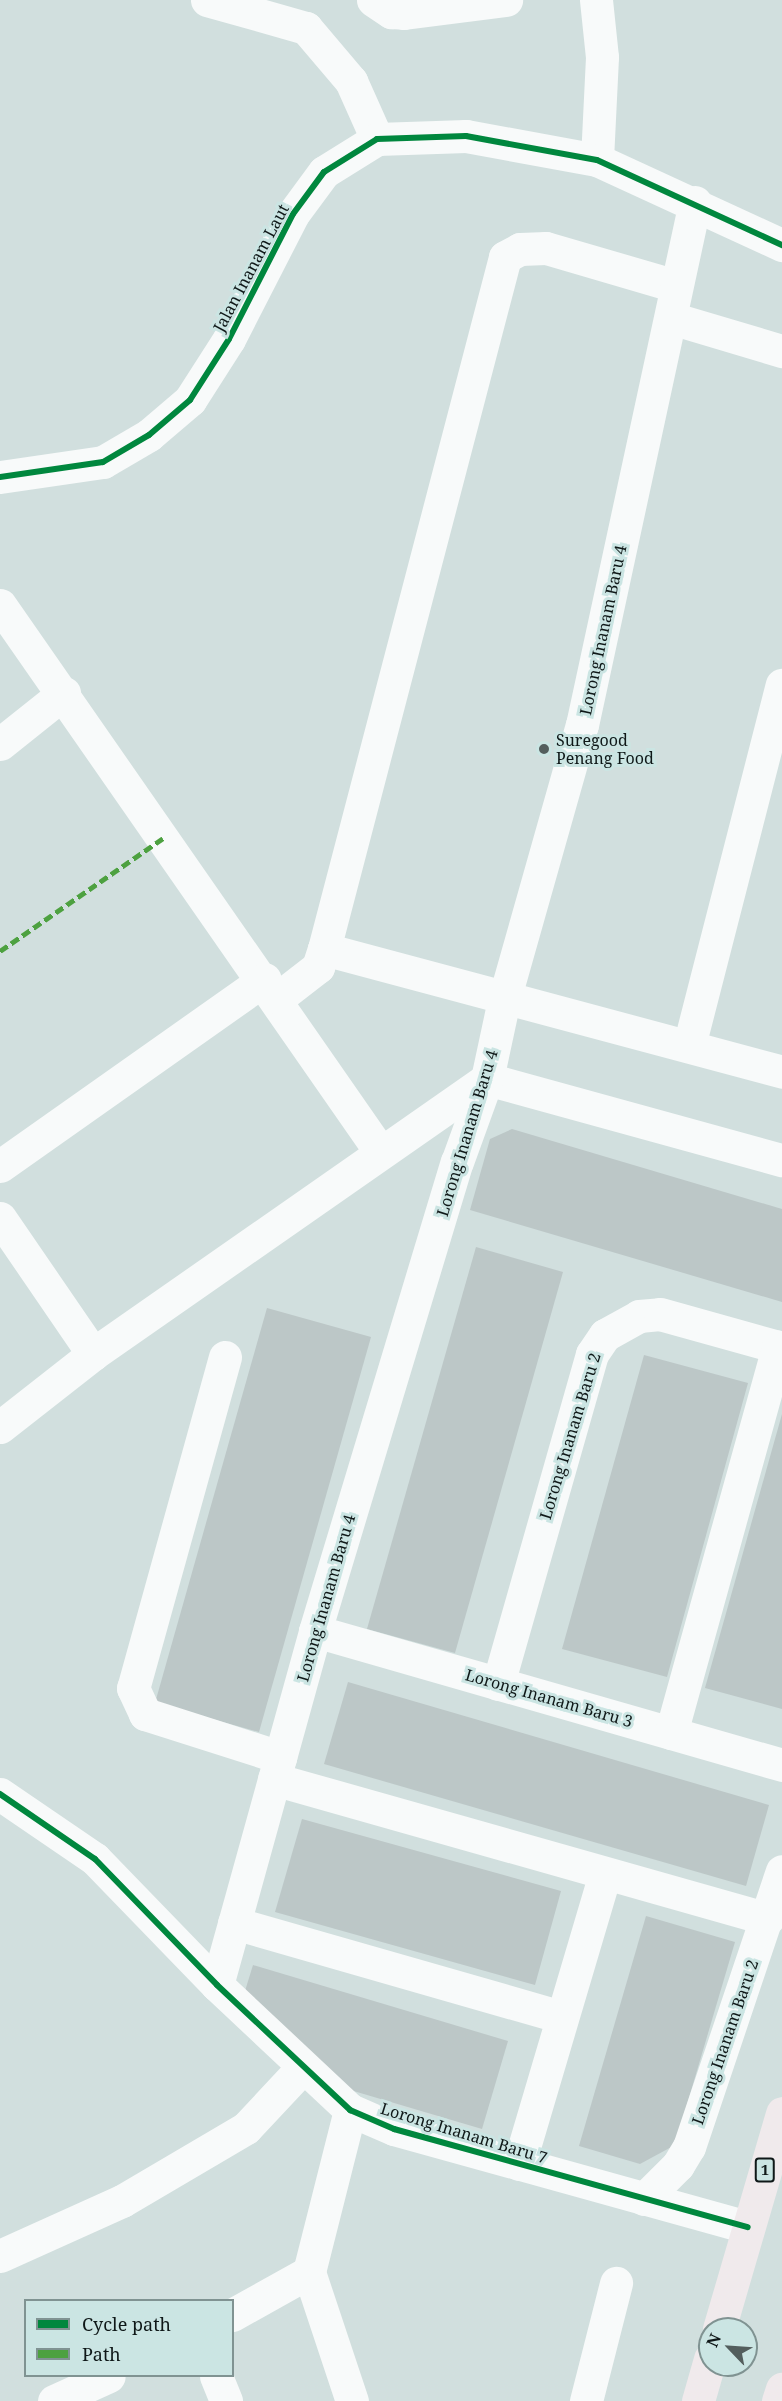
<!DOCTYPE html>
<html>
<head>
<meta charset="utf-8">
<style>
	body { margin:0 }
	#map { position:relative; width:782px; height:2401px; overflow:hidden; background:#d1dfde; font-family:"Noto Serif",serif }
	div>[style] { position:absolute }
	.building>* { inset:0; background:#bcc7c7 }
	.minor>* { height:33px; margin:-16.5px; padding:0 16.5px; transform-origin:16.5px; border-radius:16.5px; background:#f8fafa }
	.major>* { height:33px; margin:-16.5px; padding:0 16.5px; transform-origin:16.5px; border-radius:16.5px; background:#f0eaec }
	.quiet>* { height:4.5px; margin-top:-2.25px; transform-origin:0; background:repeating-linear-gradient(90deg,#4da140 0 9px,transparent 0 13.5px) }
	.cycleway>* { height:6px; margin:-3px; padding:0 3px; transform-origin:3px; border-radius:3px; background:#00873e }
	.dots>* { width:16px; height:16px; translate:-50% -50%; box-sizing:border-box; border:3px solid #cbe5e3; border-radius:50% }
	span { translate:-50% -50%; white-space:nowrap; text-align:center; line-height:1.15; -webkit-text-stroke:6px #cbe5e3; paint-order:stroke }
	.shield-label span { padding:2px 4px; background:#cbe5e3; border:2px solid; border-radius:4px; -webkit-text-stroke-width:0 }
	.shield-label { font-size:15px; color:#0f1818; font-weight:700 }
	.street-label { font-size:16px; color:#0f1818 }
	.poi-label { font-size:16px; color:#0f1818 }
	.left { translate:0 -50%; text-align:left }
	.legend { position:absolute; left:24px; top:2299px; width:210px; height:78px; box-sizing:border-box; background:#cbe5e3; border:2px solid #809392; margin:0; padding:8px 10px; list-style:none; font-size:18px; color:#0f1818 }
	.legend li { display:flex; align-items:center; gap:12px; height:30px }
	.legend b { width:30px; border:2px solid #809392 }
	.north { position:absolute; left:698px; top:2317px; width:60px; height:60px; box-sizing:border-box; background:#cbe5e3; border:2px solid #809392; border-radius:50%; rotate:295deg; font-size:16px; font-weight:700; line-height:24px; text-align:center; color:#0f1818 }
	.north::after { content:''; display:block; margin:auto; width:21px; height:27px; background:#535e5d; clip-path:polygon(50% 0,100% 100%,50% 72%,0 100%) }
</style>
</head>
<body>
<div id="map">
	<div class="building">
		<i style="clip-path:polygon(512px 1129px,782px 1209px,782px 1302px,470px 1210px,490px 1139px)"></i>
		<i style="clip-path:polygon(476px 1247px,563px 1272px,455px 1653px,367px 1629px)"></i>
		<i style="clip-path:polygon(267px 1308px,371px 1337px,259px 1732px,155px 1703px)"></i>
		<i style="clip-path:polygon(644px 1355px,748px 1383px,667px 1677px,562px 1649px)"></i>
		<i style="clip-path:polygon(782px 1414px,782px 1709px,705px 1688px)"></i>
		<i style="clip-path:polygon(348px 1682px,769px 1805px,746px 1886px,324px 1764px)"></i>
		<i style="clip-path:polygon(302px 1819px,561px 1891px,535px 1985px,275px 1912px)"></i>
		<i style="clip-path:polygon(646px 1916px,735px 1942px,675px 2145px,640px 2164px,579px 2146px)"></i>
		<i style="clip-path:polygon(253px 1965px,508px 2041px,482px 2129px,340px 2087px,245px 1991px)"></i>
	</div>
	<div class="minor">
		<i style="left:207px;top:0;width:103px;rotate:15.8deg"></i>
		<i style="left:306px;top:28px;width:70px;rotate:49.7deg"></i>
		<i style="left:351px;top:81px;width:64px;rotate:65.9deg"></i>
		<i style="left:373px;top:0;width:22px;rotate:34deg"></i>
		<i style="left:391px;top:12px;width:13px;rotate:4deg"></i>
		<i style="left:404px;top:13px;width:103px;rotate:-7.3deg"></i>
		<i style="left:596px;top:0;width:57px;rotate:84deg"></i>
		<i style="left:602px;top:57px;width:103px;rotate:92.8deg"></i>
		<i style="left:671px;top:318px;width:116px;rotate:16.6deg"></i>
		<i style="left:0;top:477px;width:104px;rotate:-8.3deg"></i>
		<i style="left:103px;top:462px;width:53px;rotate:-30.4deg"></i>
		<i style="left:149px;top:435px;width:54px;rotate:-40.5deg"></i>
		<i style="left:190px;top:400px;width:72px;rotate:-57.4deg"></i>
		<i style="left:229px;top:339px;width:140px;rotate:-62.9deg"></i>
		<i style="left:293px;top:214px;width:52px;rotate:-53.6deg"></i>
		<i style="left:324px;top:172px;width:62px;rotate:-31.9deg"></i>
		<i style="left:377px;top:139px;width:89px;rotate:-1.9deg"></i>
		<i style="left:466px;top:136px;width:133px;rotate:10.4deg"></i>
		<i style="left:597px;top:160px;width:204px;rotate:24.7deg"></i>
		<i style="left:0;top:605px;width:664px;rotate:55.18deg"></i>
		<i style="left:0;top:744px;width:82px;rotate:-38.6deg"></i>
		<i style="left:324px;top:949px;width:474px;rotate:15deg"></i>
		<i style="left:278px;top:998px;width:51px;rotate:-37.8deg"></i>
		<i style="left:318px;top:967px;width:19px;rotate:-72deg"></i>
		<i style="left:324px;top:949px;width:715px;rotate:-75.34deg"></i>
		<i style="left:505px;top:257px;width:17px;rotate:-28deg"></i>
		<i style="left:520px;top:249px;width:26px;rotate:-2deg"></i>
		<i style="left:546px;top:248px;width:135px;rotate:16.3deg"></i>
		<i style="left:689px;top:1046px;width:373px;rotate:-75.6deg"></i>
		<i style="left:0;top:1166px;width:324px;rotate:-35.2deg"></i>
		<i style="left:0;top:1218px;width:165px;rotate:55.6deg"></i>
		<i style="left:225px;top:1357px;width:344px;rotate:105.5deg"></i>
		<i style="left:133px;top:1688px;width:29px;rotate:65deg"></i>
		<i style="left:145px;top:1714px;width:142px;rotate:17.7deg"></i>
		<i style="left:0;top:1427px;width:118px;rotate:-38.1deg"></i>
		<i style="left:93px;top:1354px;width:480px;rotate:-34.9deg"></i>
		<i style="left:487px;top:1079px;width:306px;rotate:15.4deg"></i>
		<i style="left:315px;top:1631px;width:486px;rotate:16deg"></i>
		<i style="left:498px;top:1684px;width:343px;rotate:-74.1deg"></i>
		<i style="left:592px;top:1354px;width:23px;rotate:-56deg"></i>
		<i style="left:605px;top:1335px;width:39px;rotate:-29deg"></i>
		<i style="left:639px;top:1316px;width:21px;rotate:-5deg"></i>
		<i style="left:660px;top:1314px;width:127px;rotate:15.6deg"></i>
		<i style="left:671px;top:1733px;width:401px;rotate:-74.5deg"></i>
		<i style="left:274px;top:1779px;width:513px;rotate:15.82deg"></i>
		<i style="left:0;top:1794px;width:115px;rotate:34.4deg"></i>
		<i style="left:95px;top:1859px;width:175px;rotate:45.9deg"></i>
		<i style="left:217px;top:1985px;width:183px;rotate:43.2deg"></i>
		<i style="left:350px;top:2110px;width:48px;rotate:23.4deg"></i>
		<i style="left:394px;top:2129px;width:367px;rotate:15.5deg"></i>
		<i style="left:234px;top:1923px;width:341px;rotate:16deg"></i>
		<i style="left:217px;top:1985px;width:367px;rotate:-74.5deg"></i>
		<i style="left:315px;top:1631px;width:490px;rotate:-73.2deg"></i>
		<i style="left:457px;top:1162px;width:88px;rotate:-70.1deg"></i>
		<i style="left:487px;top:1079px;width:81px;rotate:-77.9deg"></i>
		<i style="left:504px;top:1000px;width:286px;rotate:-74.2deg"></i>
		<i style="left:582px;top:725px;width:535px;rotate:-77.81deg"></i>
		<i style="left:350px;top:2110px;width:167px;rotate:104.2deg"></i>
		<i style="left:309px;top:2272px;width:136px;rotate:71.6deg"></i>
		<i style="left:519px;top:2164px;width:303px;rotate:-73.5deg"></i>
		<i style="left:644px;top:2199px;width:48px;rotate:-45deg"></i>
		<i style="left:678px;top:2165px;width:21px;rotate:-59deg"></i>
		<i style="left:689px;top:2147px;width:291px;rotate:-71.4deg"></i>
		<i style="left:0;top:2256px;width:134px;rotate:-24.3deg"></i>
		<i style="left:122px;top:2201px;width:144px;rotate:-30.5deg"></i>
		<i style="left:246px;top:2128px;width:83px;rotate:-46.9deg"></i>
		<i style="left:232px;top:2315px;width:88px;rotate:-29.2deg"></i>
		<i style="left:216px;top:2376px;width:27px;rotate:68deg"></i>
		<i style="left:54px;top:2401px;width:60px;rotate:-24.4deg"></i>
		<i style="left:586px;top:2401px;width:122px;rotate:-75.7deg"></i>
	</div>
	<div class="major">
		<i style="left:719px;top:2329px;width:225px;rotate:-73.7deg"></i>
		<i style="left:698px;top:2401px;width:44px;rotate:-74.1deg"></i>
		<i style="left:778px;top:2401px;width:13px;rotate:-72deg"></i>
	</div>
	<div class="quiet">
		<i style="left:0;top:951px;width:198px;rotate:-34.7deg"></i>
	</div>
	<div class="cycleway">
		<i style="left:0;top:477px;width:104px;rotate:-8.3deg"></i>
		<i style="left:103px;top:462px;width:53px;rotate:-30.4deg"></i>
		<i style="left:149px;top:435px;width:54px;rotate:-40.5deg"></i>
		<i style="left:190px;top:400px;width:72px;rotate:-57.4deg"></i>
		<i style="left:229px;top:339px;width:140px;rotate:-62.9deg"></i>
		<i style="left:293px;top:214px;width:52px;rotate:-53.6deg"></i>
		<i style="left:324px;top:172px;width:62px;rotate:-31.9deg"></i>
		<i style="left:377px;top:139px;width:89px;rotate:-1.9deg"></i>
		<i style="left:466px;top:136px;width:133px;rotate:10.4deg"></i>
		<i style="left:597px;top:160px;width:204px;rotate:24.7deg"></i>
		<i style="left:0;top:1794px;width:115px;rotate:34.4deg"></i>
		<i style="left:95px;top:1859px;width:175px;rotate:45.9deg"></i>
		<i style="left:217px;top:1985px;width:183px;rotate:43.2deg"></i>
		<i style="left:350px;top:2110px;width:48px;rotate:23.4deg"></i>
		<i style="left:394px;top:2129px;width:367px;rotate:15.5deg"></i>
	</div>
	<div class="dots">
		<i style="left:544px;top:749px;background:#535e5d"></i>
	</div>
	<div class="shield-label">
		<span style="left:765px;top:2170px">1</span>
	</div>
	<div class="street-label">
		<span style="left:251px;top:268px;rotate:-62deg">Jalan Inanam Laut</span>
		<span style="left:603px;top:630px;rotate:-78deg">Lorong Inanam Baru 4</span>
		<span style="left:467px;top:1133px;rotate:-73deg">Lorong Inanam Baru 4</span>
		<span style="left:570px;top:1436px;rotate:-73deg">Lorong Inanam Baru 2</span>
		<span style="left:326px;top:1598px;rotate:-74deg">Lorong Inanam Baru 4</span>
		<span style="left:549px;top:1698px;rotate:16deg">Lorong Inanam Baru 3</span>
		<span style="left:725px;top:2042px;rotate:-71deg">Lorong Inanam Baru 2</span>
		<span style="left:464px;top:2133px;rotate:17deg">Lorong Inanam Baru 7</span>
	</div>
	<div class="poi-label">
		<span class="left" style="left:556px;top:749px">Suregood<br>Penang Food</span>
	</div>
	<ul class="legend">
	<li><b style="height:8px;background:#00873e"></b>Cycle path</li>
	<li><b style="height:8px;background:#4da140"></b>Path</li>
	</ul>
	<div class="north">N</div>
</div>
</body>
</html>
